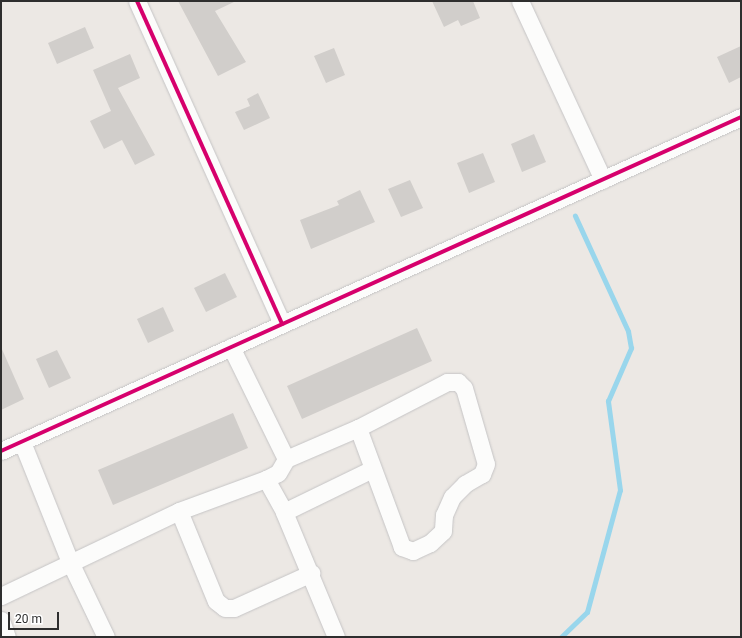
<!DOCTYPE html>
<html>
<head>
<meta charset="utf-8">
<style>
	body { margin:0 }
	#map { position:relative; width:742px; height:638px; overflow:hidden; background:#ece8e4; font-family:Roboto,sans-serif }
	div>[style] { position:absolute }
	.stream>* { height:5px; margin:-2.5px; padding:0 2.5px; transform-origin:2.5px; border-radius:2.5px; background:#99d6ec }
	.building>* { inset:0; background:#d1cecb }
	.roads { filter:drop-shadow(0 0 1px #c5c4c5) drop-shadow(0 0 1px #c5c4c5) }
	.minor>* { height:17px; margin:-8.5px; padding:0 8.5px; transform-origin:8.5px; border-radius:8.5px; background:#fcfcfb }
	.cycleway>* { height:4px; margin:-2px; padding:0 2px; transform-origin:2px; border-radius:2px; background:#d6006c }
	span { translate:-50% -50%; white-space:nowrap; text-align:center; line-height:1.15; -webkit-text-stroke:3px #fff; paint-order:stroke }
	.frame { position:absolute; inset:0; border:2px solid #2e2e2e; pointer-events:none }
	.scale { position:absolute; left:8px; top:612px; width:51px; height:18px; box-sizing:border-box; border:2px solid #2e2e2e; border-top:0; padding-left:5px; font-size:12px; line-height:14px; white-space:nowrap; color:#2e2e2e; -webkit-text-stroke:3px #fff; paint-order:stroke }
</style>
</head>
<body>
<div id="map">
	<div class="stream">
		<i style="left:561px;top:637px;width:36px;rotate:-44deg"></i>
		<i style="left:587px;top:612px;width:126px;rotate:-74.9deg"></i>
		<i style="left:620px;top:490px;width:90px;rotate:-97.7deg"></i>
		<i style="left:608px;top:401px;width:58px;rotate:-66.5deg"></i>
		<i style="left:631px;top:348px;width:17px;rotate:-100deg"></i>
		<i style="left:628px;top:331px;width:127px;rotate:-114.7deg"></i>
	</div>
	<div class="building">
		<i style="clip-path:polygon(178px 1px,236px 1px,215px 11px,246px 62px,218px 76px)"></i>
		<i style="clip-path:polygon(432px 1px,473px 1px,480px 18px,461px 26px,458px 20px,444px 27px)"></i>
		<i style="clip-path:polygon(85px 27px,94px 48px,57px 64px,48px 43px)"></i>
		<i style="clip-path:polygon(741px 46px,741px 77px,729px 83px,717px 57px)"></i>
		<i style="clip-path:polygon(334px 48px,345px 75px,326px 83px,314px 56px)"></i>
		<i style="clip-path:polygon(130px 54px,140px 78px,118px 88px,155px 155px,135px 165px,122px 140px,104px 149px,90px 121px,111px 111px,93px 70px)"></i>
		<i style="clip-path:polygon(258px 93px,270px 118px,244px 130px,235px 112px,250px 106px,247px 99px)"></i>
		<i style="clip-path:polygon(534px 134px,546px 162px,522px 172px,511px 144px)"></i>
		<i style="clip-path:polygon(483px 153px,495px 182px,469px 193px,457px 163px)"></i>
		<i style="clip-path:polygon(410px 180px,423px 208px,401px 217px,388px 189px)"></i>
		<i style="clip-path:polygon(360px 190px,375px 222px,311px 249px,300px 220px,339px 205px,337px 201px)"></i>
		<i style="clip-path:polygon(225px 273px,237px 297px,206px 312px,194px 288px)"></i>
		<i style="clip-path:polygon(163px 307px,174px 331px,148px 343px,137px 319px)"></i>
		<i style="clip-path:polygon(417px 328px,432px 361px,302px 419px,287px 386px)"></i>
		<i style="clip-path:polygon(1px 347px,24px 399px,1px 410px)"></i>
		<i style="clip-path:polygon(57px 350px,71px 378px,49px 388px,36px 359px)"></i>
		<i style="clip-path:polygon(233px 413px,248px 448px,113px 505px,98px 470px)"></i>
	</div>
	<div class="roads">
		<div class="minor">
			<i style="left:137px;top:1px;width:354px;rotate:65.8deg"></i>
			<i style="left:520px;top:1px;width:197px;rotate:65.1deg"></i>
			<i style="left:231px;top:347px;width:125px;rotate:63.8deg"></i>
			<i style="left:286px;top:459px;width:78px;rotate:-23.3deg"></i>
			<i style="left:358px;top:428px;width:100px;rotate:-27.3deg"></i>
			<i style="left:447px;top:382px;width:11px"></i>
			<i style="left:458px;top:382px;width:8px;rotate:45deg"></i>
			<i style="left:464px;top:388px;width:79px;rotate:73.9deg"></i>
			<i style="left:486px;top:464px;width:11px;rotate:112deg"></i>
			<i style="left:482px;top:474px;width:20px;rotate:150deg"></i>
			<i style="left:465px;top:484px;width:18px;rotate:135deg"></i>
			<i style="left:452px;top:497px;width:20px;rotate:114deg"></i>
			<i style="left:444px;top:515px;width:16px;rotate:94deg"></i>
			<i style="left:443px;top:531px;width:18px;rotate:137deg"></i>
			<i style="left:430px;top:543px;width:19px;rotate:155deg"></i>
			<i style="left:413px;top:551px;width:12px;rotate:-160deg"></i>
			<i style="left:402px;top:547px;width:127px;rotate:-110.3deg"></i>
			<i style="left:22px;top:442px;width:129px;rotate:68.2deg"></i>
			<i style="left:70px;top:562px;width:83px;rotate:64.4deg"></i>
			<i style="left:1px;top:451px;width:812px;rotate:-24.29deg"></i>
			<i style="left:266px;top:479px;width:38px;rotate:61deg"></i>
			<i style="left:179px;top:511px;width:97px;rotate:67.7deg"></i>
			<i style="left:216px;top:601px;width:11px;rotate:38deg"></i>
			<i style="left:225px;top:608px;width:9px"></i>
			<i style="left:234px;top:608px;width:85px;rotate:-24.4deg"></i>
			<i style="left:1px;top:596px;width:197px;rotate:-25.5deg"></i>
			<i style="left:179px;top:511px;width:93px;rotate:-20.2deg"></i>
			<i style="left:266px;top:479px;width:13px;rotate:-27deg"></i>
			<i style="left:278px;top:473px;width:16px;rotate:-60deg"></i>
			<i style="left:1px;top:620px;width:18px;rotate:71deg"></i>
			<i style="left:336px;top:637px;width:135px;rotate:-112.6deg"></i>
			<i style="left:284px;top:512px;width:98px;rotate:-26deg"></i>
		</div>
	</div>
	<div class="cycleway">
		<i style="left:137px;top:1px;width:354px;rotate:65.8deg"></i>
		<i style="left:1px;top:451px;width:812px;rotate:-24.29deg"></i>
	</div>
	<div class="frame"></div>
	<div class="scale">20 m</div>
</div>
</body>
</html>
